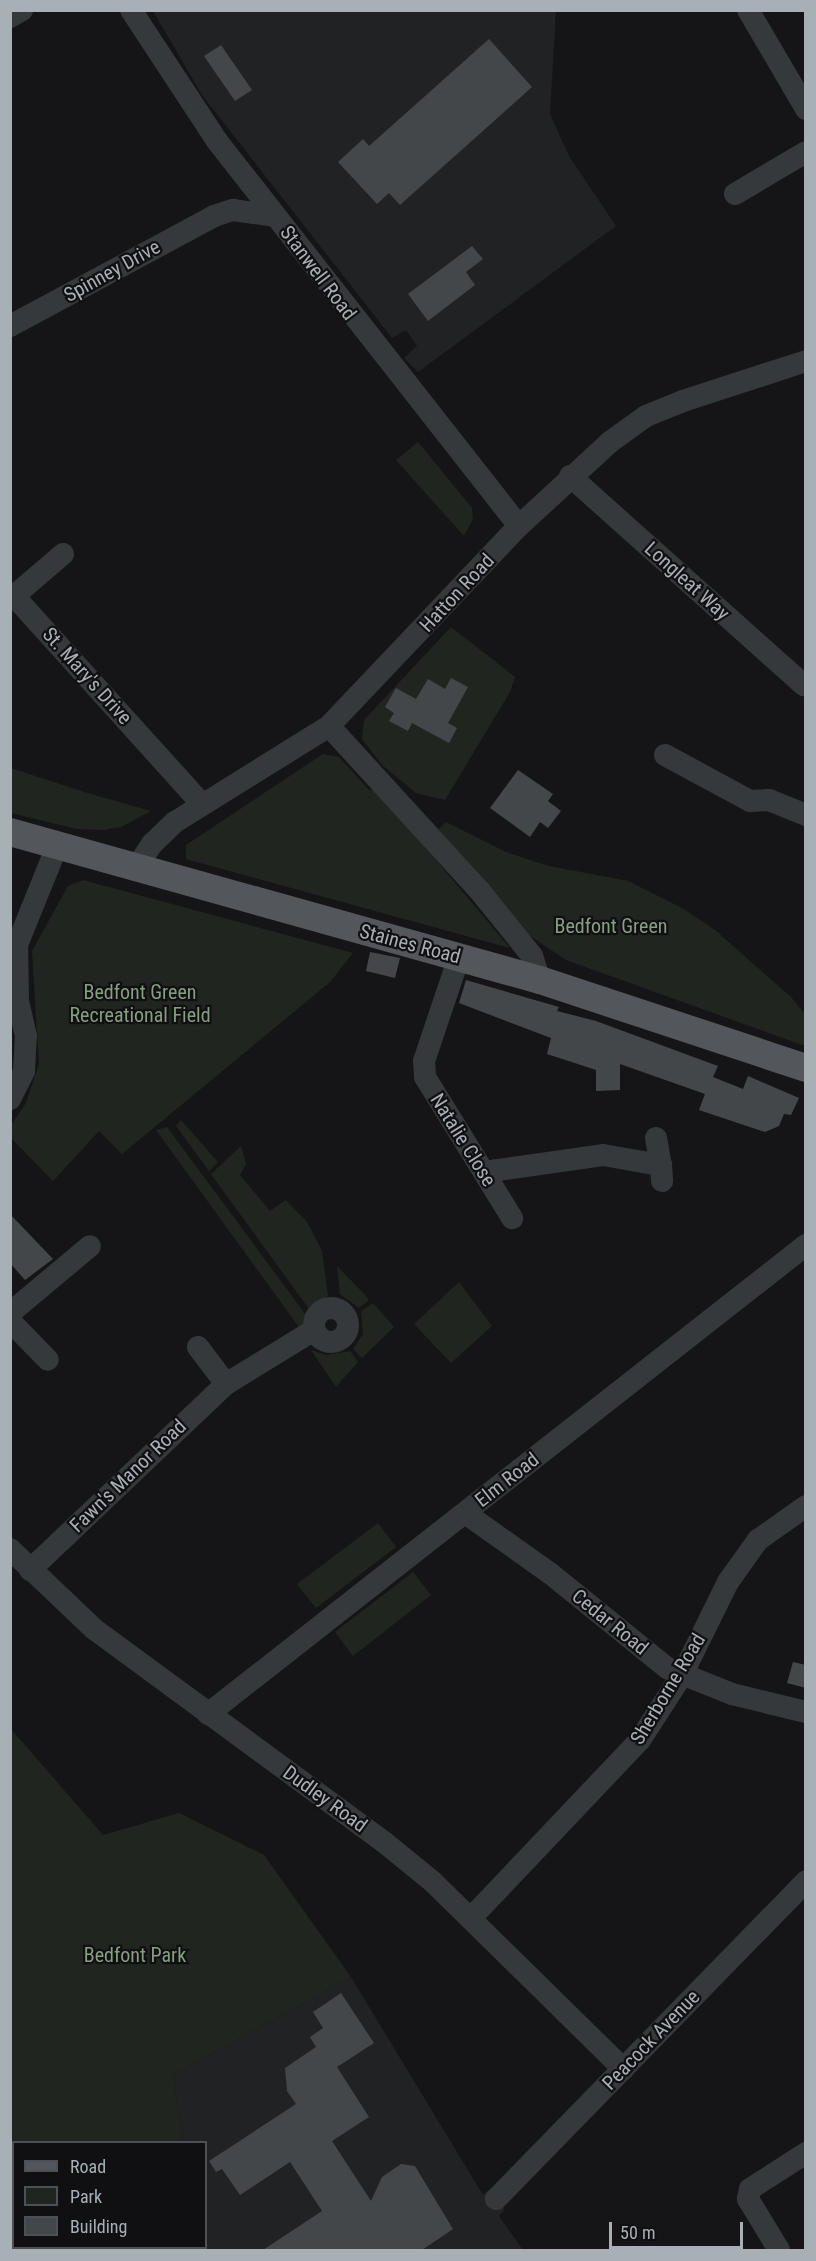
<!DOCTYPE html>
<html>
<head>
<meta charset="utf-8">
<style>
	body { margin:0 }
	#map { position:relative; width:816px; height:2261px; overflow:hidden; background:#151517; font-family:"Roboto Condensed",sans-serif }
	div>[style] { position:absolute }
	.built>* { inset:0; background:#212224 }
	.green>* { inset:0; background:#20261f }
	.building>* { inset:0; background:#44474a }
	.minor>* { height:22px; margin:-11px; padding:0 11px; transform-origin:11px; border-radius:11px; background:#36393b }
	.minor>.ring { margin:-11px; padding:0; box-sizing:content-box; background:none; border:22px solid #36393b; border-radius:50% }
	.major>* { height:28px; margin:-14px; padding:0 14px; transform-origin:14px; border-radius:14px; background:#53565a }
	span { translate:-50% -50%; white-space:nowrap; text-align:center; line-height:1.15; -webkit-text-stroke:4.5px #101012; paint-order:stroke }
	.street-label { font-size:20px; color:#a8b0b6 }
	.park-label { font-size:20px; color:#879f80 }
	.frame { position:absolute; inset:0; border:12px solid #a8b0b6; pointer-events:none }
	.legend { position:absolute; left:12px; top:2141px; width:195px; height:108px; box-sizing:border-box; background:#101012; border:2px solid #4d5054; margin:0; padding:8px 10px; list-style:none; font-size:18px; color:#a8b0b6 }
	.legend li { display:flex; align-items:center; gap:12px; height:30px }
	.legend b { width:30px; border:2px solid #4d5054 }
	.scale { position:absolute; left:609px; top:2222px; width:134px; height:27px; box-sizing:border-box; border:3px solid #a8b0b6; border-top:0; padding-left:8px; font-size:18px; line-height:21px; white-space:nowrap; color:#a8b0b6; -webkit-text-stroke:4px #101012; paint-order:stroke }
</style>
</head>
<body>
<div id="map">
	<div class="built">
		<i style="clip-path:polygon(153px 11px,556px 11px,550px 114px,569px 156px,616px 226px,418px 372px,404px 358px,417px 346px,406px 330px,392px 338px,202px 95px)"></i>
		<i style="clip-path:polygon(351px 1977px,483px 2195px,487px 2191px,505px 2209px,499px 2216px,523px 2250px,199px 2250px,206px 2248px,206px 2142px,183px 2142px,173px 2075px)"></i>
	</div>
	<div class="green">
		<i style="clip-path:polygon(418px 442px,472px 508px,473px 519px,464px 536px,396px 460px)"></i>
		<i style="clip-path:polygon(451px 627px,515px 677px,510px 692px,445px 800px,416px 793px,382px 765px,362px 739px,364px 720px)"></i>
		<i style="clip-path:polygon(323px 754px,339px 757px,369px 790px,376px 789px,510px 948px,186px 859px,186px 845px)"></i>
		<i style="clip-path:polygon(11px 768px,84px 792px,151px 811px,121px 827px,103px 830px,77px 829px,11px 813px)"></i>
		<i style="clip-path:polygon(446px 822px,506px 852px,549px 866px,628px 881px,682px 908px,715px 930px,791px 997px,805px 1014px,805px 1046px,566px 960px,514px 925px,438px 830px)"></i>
		<i style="clip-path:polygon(83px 880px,353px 953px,330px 982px,122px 1154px,99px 1131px,53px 1181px,11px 1138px,11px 1125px,26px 1103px,39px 1064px,32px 951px,68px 886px)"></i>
		<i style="clip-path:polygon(181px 1120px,218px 1162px,209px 1171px,176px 1126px)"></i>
		<i style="clip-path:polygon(167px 1127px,306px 1315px,301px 1330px,156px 1130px)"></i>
		<i style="clip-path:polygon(241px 1146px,246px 1164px,240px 1175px,270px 1211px,286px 1200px,307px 1222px,322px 1251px,328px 1296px,309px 1309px,211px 1174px)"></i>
		<i style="clip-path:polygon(337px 1266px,368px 1298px,368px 1301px,359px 1308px,340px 1294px)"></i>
		<i style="clip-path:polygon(459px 1282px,492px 1326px,451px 1363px,414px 1324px)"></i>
		<i style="clip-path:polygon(373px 1303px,394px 1327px,362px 1358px,353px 1349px,363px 1334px,361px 1311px)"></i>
		<i style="clip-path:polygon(311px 1350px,326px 1355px,350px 1351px,358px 1362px,336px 1387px)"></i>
		<i style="clip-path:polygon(378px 1523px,396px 1547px,316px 1608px,297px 1584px)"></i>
		<i style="clip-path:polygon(413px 1572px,431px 1595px,353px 1656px,335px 1632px)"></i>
		<i style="clip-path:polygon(11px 1729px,103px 1835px,179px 1813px,264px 1855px,351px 1977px,173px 2075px,183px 2142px,14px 2142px,14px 2248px,199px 2250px,11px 2250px)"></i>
	</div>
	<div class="building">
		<i style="clip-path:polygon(489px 39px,532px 87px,400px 205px,389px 193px,377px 204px,338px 162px,363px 139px,369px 146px)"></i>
		<i style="clip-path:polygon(221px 45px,252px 90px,235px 101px,204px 56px)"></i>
		<i style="clip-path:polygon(472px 246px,483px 259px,466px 272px,475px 285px,428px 321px,408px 294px)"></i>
		<i style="clip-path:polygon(451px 678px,468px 687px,448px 723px,457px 728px,449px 743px,412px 723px,408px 731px,389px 721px,394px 713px,385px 707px,396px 688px,416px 699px,428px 679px,445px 689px)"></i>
		<i style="clip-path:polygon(518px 770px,553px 794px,548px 801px,561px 811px,548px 828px,540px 822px,530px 837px,490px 808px)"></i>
		<i style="clip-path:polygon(370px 952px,400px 958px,395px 978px,366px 971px)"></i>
		<i style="clip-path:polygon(466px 980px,559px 1007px,557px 1011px,596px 1021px,707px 1062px,718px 1066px,713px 1077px,743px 1089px,748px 1076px,799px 1098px,791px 1115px,784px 1114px,779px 1126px,765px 1132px,699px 1110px,705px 1094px,620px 1064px,620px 1090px,596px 1091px,596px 1070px,547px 1054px,551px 1038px,459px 1003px)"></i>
		<i style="clip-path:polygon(10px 1214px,53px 1259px,25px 1280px,10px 1263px)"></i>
		<i style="clip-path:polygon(793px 1662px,806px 1665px,806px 1688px,787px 1683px)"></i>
		<i style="clip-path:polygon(341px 1993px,374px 2043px,337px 2067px,369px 2117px,332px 2141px,371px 2201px,382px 2177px,401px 2164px,415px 2166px,453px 2229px,422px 2250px,263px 2250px,322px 2211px,290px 2162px,240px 2195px,222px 2169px,216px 2172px,209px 2161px,296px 2104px,287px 2091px,285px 2068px,316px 2047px,310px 2037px,323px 2028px,313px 2012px)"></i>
	</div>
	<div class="minor">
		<i style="left:131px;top:10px;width:157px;rotate:56.7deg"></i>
		<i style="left:217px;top:141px;width:489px;rotate:51.9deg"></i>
		<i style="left:748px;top:10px;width:115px;rotate:59.6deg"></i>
		<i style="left:10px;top:17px;width:14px;rotate:-30deg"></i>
		<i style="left:735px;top:194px;width:82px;rotate:-30.6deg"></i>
		<i style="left:10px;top:326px;width:232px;rotate:-28.3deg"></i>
		<i style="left:214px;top:216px;width:20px;rotate:-18deg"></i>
		<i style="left:233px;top:210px;width:42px;rotate:8.1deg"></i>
		<i style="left:570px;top:476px;width:314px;rotate:41.8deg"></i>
		<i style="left:63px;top:554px;width:65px;rotate:139.4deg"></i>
		<i style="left:14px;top:596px;width:280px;rotate:47.9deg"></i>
		<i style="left:329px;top:726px;width:222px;rotate:47.6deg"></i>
		<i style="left:479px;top:890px;width:85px;rotate:51.2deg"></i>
		<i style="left:532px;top:956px;width:25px;rotate:72deg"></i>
		<i style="left:665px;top:755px;width:97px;rotate:28.4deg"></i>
		<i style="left:750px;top:801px;width:19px;rotate:-3deg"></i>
		<i style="left:769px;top:800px;width:40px;rotate:22deg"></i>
		<i style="left:135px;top:870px;width:31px;rotate:-57deg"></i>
		<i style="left:152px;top:844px;width:32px;rotate:-44deg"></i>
		<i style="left:175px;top:822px;width:181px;rotate:-31.9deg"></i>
		<i style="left:329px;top:726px;width:276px;rotate:-46.5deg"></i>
		<i style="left:519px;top:526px;width:124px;rotate:-42.7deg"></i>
		<i style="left:610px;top:442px;width:44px;rotate:-35.8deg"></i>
		<i style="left:646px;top:416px;width:40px;rotate:-22deg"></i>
		<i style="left:683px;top:401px;width:129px;rotate:-18deg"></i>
		<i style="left:459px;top:957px;width:110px;rotate:108.6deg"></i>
		<i style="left:424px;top:1061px;width:16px;rotate:86deg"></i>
		<i style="left:425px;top:1077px;width:166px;rotate:58.3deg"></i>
		<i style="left:10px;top:1099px;width:31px;rotate:-63deg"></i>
		<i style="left:24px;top:1071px;width:35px;rotate:-87deg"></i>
		<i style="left:26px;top:1036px;width:37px;rotate:-103deg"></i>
		<i style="left:18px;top:1000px;width:55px;rotate:-91deg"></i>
		<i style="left:17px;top:945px;width:107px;rotate:-68deg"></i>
		<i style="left:656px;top:1138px;width:27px;rotate:80deg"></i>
		<i style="left:484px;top:1172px;width:120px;rotate:-8.1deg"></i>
		<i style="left:603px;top:1155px;width:59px;rotate:9.8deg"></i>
		<i style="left:661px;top:1165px;width:16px;rotate:86deg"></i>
		<i class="ring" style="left:314px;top:1308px;width:12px;height:12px"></i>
		<i style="left:10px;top:1313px;width:104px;rotate:-39.9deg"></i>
		<i style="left:10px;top:1321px;width:54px;rotate:45.7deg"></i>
		<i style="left:198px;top:1347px;width:46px;rotate:52.9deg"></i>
		<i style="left:465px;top:1513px;width:105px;rotate:35.3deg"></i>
		<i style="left:551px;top:1574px;width:149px;rotate:39deg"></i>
		<i style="left:667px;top:1668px;width:70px;rotate:21.8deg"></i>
		<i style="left:732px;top:1694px;width:76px;rotate:13.7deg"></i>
		<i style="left:10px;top:1549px;width:116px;rotate:43.6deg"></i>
		<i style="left:94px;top:1629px;width:360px;rotate:36.3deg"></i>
		<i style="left:384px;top:1842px;width:63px;rotate:39.2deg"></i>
		<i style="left:433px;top:1882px;width:267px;rotate:44.5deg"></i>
		<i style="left:30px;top:1570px;width:270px;rotate:-43.5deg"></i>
		<i style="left:226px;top:1384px;width:103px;rotate:-31.5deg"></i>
		<i style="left:208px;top:1714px;width:760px;rotate:-38.11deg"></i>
		<i style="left:471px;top:1918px;width:245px;rotate:-46.5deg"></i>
		<i style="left:640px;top:1740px;width:77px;rotate:-57.1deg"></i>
		<i style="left:682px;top:1675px;width:104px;rotate:-63.7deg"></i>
		<i style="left:728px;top:1582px;width:52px;rotate:-54.5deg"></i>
		<i style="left:758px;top:1540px;width:59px;rotate:-35.3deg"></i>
		<i style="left:496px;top:2199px;width:444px;rotate:-45.7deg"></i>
		<i style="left:779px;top:2250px;width:60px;rotate:-121.3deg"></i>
		<i style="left:748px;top:2199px;width:10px;rotate:-79deg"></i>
		<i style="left:750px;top:2189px;width:67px;rotate:-32.7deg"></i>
	</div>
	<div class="major">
		<i style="left:10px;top:832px;width:550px;rotate:15.6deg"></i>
		<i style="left:540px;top:980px;width:280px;rotate:18.3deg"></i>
	</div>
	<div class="street-label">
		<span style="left:112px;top:271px;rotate:-29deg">Spinney Drive</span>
		<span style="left:318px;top:273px;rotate:53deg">Stanwell Road</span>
		<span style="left:687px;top:581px;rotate:42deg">Longleat Way</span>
		<span style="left:457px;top:593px;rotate:-47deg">Hatton Road</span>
		<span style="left:87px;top:676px;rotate:48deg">St. Mary's Drive</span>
		<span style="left:410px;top:944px;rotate:15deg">Staines Road</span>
		<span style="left:463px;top:1140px;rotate:58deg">Natalie Close</span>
		<span style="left:128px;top:1476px;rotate:-44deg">Fawn's Manor Road</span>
		<span style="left:507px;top:1480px;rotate:-38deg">Elm Road</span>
		<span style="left:610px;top:1622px;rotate:39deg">Cedar Road</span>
		<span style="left:668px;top:1689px;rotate:-59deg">Sherborne Road</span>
		<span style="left:325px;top:1799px;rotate:36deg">Dudley Road</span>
		<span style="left:651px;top:2040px;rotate:-46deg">Peacock Avenue</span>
	</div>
	<div class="park-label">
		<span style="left:611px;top:926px">Bedfont Green</span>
		<span style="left:140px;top:1004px">Bedfont Green<br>Recreational Field</span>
		<span style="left:135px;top:1955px">Bedfont Park</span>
	</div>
	<div class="frame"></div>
	<ul class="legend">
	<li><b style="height:8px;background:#53565a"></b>Road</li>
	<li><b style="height:16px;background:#20261f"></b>Park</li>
	<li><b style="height:16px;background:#44474a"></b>Building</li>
	</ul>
	<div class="scale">50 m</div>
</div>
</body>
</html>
